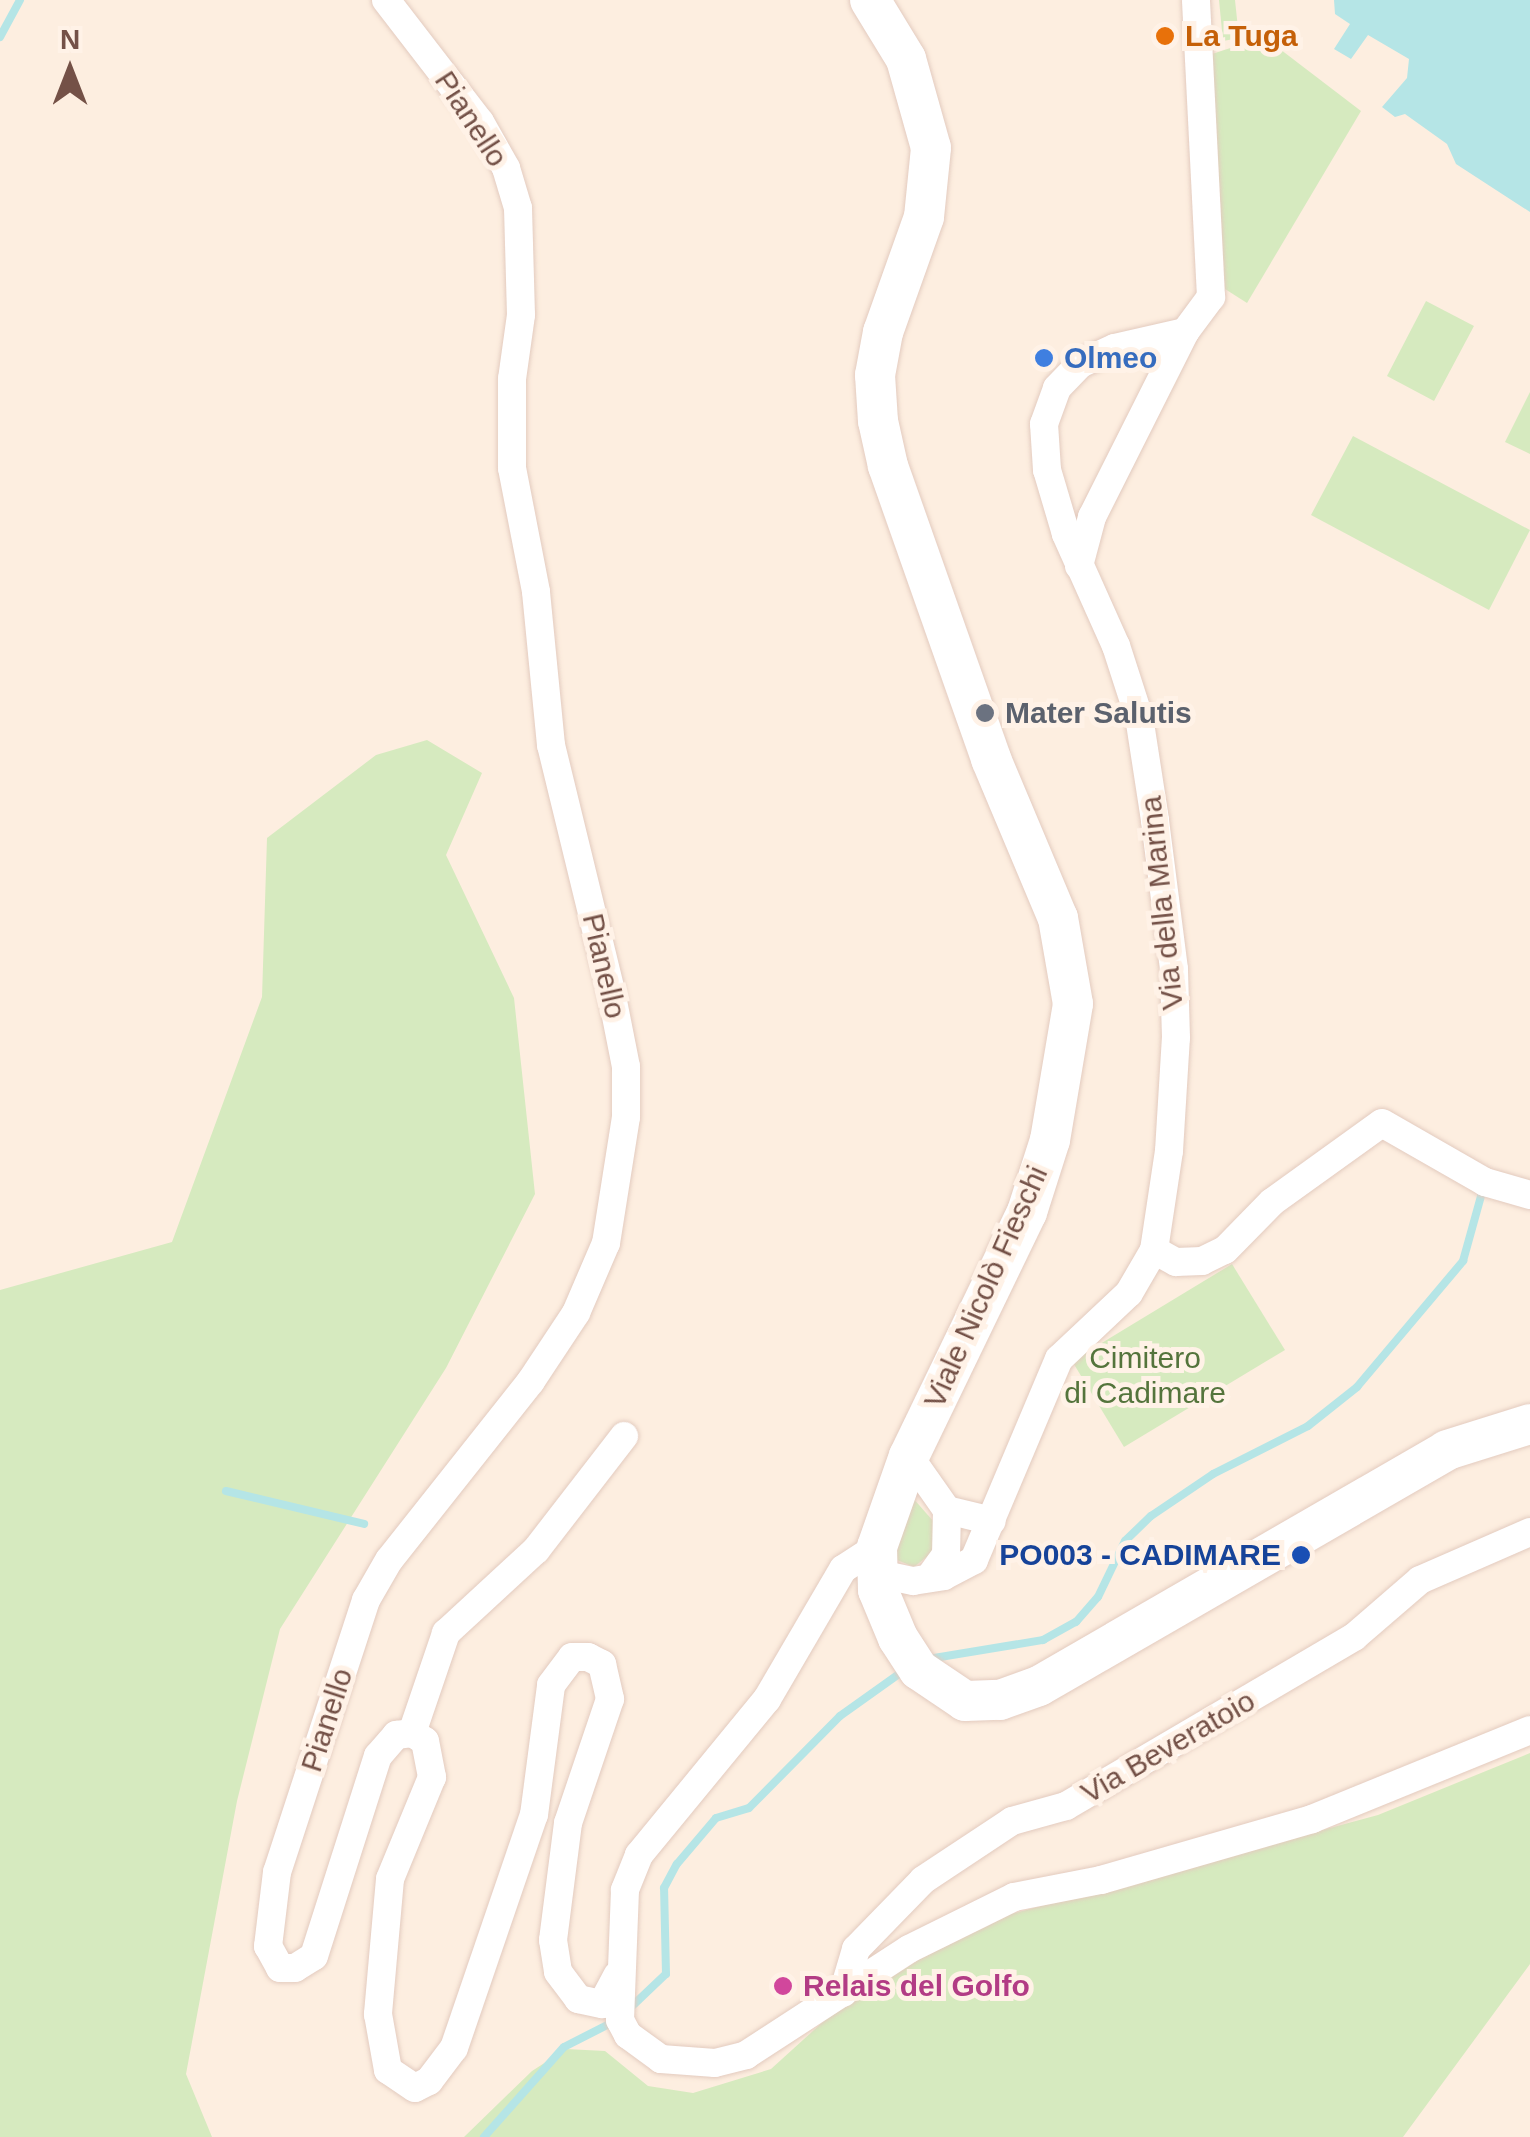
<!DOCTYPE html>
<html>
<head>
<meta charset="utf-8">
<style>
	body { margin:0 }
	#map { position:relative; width:1530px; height:2137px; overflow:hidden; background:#fdeee0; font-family:Helvetica,sans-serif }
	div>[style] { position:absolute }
	.green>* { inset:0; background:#d6eabf }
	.water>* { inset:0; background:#b5e5e6 }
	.stream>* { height:8px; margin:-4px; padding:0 4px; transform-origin:4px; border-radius:4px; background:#b5e5e6 }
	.roads { filter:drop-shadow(0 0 2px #e3cbbf) drop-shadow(0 0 2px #e3cbbf) }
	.street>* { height:28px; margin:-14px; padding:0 14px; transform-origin:14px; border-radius:14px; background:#fff }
	.secondary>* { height:40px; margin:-20px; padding:0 20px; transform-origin:20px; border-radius:20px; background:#fff }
	.dots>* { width:28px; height:28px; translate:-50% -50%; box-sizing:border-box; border:5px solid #fff2e7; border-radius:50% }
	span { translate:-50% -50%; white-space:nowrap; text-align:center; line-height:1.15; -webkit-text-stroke:10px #fff2e7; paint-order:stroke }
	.food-label { font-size:30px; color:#c56008; font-weight:700 }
	.left { translate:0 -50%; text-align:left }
	.street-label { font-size:30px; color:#745147 }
	.shop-label { font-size:30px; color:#366cbe; font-weight:700 }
	.worship-label { font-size:30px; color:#5b616d; font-weight:700 }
	.park-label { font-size:30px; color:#54743c }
	.transit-label { font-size:30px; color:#164399; font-weight:700 }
	.right { translate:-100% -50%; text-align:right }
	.hotel-label { font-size:30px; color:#b23c85; font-weight:700 }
	.north { position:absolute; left:20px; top:20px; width:100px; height:100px; -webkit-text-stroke:8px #fff2e7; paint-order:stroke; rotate:0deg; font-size:28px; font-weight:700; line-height:40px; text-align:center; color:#745147 }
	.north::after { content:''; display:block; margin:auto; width:35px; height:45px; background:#745147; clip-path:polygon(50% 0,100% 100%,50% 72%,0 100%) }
</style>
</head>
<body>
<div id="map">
	<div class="green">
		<i style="clip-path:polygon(1219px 0,1235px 0,1239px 38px,1223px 41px)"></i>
		<i style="clip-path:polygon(1264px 37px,1361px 111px,1247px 303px,1225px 289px,1212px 54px)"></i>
		<i style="clip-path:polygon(1426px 301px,1474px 326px,1434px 401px,1387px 376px)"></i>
		<i style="clip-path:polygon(1530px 392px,1530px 454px,1505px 442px)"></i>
		<i style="clip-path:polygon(1353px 436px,1530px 530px,1489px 610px,1311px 515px)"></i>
		<i style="clip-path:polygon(427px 740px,482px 773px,446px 855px,514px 998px,535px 1194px,446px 1368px,280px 1629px,237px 1801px,186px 2074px,212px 2137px,0 2137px,0 1290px,172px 1242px,262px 997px,267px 838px,376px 755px)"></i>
		<i style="clip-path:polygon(1232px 1264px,1285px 1350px,1124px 1447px,1072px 1361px)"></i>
		<i style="clip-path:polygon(912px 1497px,934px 1522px,939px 1547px,914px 1567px,897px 1560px,896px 1544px)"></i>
		<i style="clip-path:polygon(1530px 1753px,1530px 1964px,1403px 2137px,464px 2137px,532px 2071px,566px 2049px,605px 2051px,648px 2086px,693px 2093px,771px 2069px,825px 2020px,920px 1959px,1011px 1914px,1378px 1815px)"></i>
	</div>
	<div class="water">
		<i style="clip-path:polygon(1334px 0,1530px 0,1530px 212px,1456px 164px,1447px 144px,1405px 114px,1395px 117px,1382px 107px,1407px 78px,1409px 59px,1368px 35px,1351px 59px,1334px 49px,1350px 24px,1335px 14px)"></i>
	</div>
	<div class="stream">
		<i style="left:0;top:37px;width:42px;rotate:-61.6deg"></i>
		<i style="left:226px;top:1491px;width:142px;rotate:13.4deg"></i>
		<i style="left:928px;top:1659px;width:117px;rotate:-9.4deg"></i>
		<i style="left:1043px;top:1640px;width:38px;rotate:-29deg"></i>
		<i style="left:1076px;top:1622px;width:33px;rotate:-49deg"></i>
		<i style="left:1098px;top:1597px;width:62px;rotate:-64.3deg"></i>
		<i style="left:1125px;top:1541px;width:36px;rotate:-44deg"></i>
		<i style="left:1151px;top:1516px;width:75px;rotate:-34.1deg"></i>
		<i style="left:1213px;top:1474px;width:106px;rotate:-26.8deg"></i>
		<i style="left:1308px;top:1426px;width:63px;rotate:-38.5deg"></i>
		<i style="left:1357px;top:1387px;width:165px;rotate:-49.9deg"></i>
		<i style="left:1463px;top:1261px;width:75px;rotate:-74.5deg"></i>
		<i style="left:628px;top:2010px;width:52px;rotate:-43.5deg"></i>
		<i style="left:666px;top:1974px;width:86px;rotate:-91.3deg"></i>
		<i style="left:664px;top:1888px;width:27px;rotate:-62deg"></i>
		<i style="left:677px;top:1864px;width:60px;rotate:-49.7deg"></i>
		<i style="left:716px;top:1818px;width:34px;rotate:-17deg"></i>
		<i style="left:749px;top:1808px;width:129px;rotate:-45.3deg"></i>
		<i style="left:840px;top:1716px;width:81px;rotate:-35.5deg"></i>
		<i style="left:484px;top:2137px;width:120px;rotate:-48.4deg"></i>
		<i style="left:564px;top:2047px;width:55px;rotate:-27deg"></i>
	</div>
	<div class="roads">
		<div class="street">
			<i style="left:386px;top:0;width:154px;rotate:52.4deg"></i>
			<i style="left:480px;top:122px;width:53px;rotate:60.5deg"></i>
			<i style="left:506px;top:168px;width:42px;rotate:73.3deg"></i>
			<i style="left:518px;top:208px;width:107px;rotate:88.4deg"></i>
			<i style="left:521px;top:315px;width:65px;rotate:98deg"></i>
			<i style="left:512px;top:379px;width:89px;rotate:90deg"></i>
			<i style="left:512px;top:468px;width:126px;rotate:79deg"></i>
			<i style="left:536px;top:592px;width:154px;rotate:84.4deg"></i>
			<i style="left:551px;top:745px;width:253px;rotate:76.3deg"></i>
			<i style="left:611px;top:991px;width:77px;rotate:78.8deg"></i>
			<i style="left:626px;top:1067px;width:50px;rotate:90deg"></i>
			<i style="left:626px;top:1117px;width:128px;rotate:99deg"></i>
			<i style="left:606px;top:1243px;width:76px;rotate:113.2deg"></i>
			<i style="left:576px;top:1313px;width:82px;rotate:123.5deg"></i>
			<i style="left:531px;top:1381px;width:228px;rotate:128.4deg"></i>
			<i style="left:389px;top:1560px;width:46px;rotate:119.9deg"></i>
			<i style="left:366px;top:1600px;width:286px;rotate:108.1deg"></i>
			<i style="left:277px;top:1872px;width:75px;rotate:96.9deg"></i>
			<i style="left:268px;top:1946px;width:25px;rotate:61deg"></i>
			<i style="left:280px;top:1968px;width:15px"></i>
			<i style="left:295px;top:1968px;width:22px;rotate:-32deg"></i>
			<i style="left:314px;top:1956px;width:210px;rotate:-72.3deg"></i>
			<i style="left:378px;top:1756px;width:28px;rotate:-49deg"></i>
			<i style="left:396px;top:1735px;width:16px;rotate:-7deg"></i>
			<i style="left:412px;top:1733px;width:15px;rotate:32deg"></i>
			<i style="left:425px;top:1741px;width:37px;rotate:79deg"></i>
			<i style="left:432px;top:1777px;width:110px;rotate:112.4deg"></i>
			<i style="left:390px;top:1879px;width:136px;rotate:95.1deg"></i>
			<i style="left:378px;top:2014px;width:57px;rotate:79.9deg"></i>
			<i style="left:388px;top:2070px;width:32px;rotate:34deg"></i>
			<i style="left:415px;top:2088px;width:16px;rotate:-27deg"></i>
			<i style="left:429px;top:2081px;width:41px;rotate:-52.9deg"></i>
			<i style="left:454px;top:2048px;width:246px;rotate:-71.1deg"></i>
			<i style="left:534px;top:1815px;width:131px;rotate:-82.5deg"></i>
			<i style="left:551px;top:1685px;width:35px;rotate:-53deg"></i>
			<i style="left:572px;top:1657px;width:16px"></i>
			<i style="left:588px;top:1657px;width:16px;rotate:27deg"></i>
			<i style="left:602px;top:1664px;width:36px;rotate:77deg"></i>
			<i style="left:610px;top:1699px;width:131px;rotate:108.7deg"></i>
			<i style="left:568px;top:1823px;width:118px;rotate:97.3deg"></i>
			<i style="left:553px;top:1940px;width:32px;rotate:81deg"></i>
			<i style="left:558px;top:1972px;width:34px;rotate:53deg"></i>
			<i style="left:578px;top:1999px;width:25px;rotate:12deg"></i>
			<i style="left:602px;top:2004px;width:32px;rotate:-62deg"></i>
			<i style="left:1079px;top:566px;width:51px;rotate:-75.1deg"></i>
			<i style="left:1092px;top:517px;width:207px;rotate:-63.3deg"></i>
			<i style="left:1154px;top:1250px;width:25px;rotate:29deg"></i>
			<i style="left:1176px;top:1262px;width:26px;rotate:-2deg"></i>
			<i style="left:1202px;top:1261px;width:25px;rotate:-26deg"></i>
			<i style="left:1225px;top:1250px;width:67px;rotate:-45.6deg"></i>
			<i style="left:1272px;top:1202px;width:135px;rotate:-35.7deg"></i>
			<i style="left:1382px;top:1123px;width:119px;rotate:29.8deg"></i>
			<i style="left:1485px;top:1182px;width:47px;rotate:16.1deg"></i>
			<i style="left:909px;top:1456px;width:66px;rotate:54.9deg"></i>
			<i style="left:947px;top:1510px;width:46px;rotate:13.7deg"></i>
			<i style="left:877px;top:1547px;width:40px;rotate:147.1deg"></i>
			<i style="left:843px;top:1569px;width:151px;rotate:120.3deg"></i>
			<i style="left:767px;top:1699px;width:202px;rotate:129.4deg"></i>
			<i style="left:639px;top:1855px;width:38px;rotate:112deg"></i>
			<i style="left:625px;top:1890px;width:130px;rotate:92.2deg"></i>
			<i style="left:620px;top:2020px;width:17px;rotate:62deg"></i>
			<i style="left:628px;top:2035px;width:41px;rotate:36deg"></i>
			<i style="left:661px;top:2059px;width:54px;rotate:4.2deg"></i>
			<i style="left:715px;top:2063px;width:32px;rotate:-14deg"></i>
			<i style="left:746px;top:2055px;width:194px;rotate:-33deg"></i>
			<i style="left:909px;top:1949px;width:117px;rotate:-26.3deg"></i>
			<i style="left:1014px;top:1897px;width:89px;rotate:-11.1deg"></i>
			<i style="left:1101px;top:1880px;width:220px;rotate:-16.1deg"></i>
			<i style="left:1312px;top:1819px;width:235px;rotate:-22.2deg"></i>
			<i style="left:875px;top:1573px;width:39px;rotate:12deg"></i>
			<i style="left:913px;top:1581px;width:31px;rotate:-9deg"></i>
			<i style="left:944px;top:1576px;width:34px;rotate:-28deg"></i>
			<i style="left:974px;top:1560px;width:218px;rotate:-67.1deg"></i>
			<i style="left:1059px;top:1359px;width:96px;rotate:-43.3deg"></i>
			<i style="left:1129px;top:1293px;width:50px;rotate:-59.8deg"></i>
			<i style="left:1154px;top:1250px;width:100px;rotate:-81.4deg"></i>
			<i style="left:1169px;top:1151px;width:113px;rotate:-86.5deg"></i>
			<i style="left:1176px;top:1038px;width:69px;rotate:-91.7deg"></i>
			<i style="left:1174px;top:969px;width:150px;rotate:-97.3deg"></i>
			<i style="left:1155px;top:820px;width:104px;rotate:-98.8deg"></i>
			<i style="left:1139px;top:717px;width:75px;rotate:-107.9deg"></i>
			<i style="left:1116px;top:646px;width:123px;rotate:-114.1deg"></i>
			<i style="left:1066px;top:534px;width:67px;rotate:-106.5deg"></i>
			<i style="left:1047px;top:470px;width:46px;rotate:-93.7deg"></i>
			<i style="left:1044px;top:424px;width:38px;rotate:-70deg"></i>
			<i style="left:1057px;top:388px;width:33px;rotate:-46deg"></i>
			<i style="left:1080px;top:364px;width:38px;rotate:-25deg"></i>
			<i style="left:1115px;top:348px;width:72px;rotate:-12.9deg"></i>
			<i style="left:1185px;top:332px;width:44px;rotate:-53.4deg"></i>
			<i style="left:1211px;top:297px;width:297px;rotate:-92.9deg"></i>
			<i style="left:929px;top:1578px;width:29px;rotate:-54deg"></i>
			<i style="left:946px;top:1555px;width:45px;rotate:-88.7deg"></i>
			<i style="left:412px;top:1733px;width:106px;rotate:-71.2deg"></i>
			<i style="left:446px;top:1633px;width:122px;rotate:-42.7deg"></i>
			<i style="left:536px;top:1550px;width:144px;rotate:-52.3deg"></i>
			<i style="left:843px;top:1993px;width:46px;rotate:-73.5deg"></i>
			<i style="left:856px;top:1949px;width:96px;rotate:-45.8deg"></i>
			<i style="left:923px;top:1880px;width:107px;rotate:-33.5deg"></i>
			<i style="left:1012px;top:1821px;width:56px;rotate:-15.5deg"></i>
			<i style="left:1066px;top:1806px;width:334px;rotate:-30.4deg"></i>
			<i style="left:1354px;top:1637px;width:87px;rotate:-40.8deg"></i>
			<i style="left:1420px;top:1580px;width:120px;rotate:-23.6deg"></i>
		</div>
		<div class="secondary">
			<i style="left:870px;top:0;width:69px;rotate:58.6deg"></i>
			<i style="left:906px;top:59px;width:92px;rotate:74.3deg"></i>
			<i style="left:931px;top:148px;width:69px;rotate:95.8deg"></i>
			<i style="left:924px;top:217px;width:122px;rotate:109.6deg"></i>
			<i style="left:883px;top:332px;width:44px;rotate:100.5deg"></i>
			<i style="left:875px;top:375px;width:46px;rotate:86.3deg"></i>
			<i style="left:878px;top:421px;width:46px;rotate:77.5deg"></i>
			<i style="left:888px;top:466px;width:311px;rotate:70.6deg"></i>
			<i style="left:991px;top:759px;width:173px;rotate:67.2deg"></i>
			<i style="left:1058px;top:918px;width:87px;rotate:80.1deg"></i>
			<i style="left:1073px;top:1004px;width:138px;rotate:99.6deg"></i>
			<i style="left:1050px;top:1140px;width:76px;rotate:107.7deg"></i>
			<i style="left:1027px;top:1212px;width:271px;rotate:115.8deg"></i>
			<i style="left:909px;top:1456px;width:96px;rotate:109.4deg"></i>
			<i style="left:877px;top:1547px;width:43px;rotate:88.7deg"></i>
			<i style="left:878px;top:1590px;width:52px;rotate:67.4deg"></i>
			<i style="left:898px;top:1638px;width:38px;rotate:57deg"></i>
			<i style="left:919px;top:1670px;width:55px;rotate:34deg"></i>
			<i style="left:965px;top:1701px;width:35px;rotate:-2deg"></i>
			<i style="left:1000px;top:1700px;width:41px;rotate:-19.7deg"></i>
			<i style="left:1039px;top:1686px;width:471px;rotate:-30deg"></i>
			<i style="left:1447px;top:1450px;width:87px;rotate:-17.4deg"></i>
		</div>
	</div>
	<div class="dots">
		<i style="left:1165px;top:36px;background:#e8710a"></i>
		<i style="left:1044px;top:358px;background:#3f7fe0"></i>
		<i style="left:985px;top:713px;background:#6b7280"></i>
		<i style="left:1301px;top:1555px;background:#1a4fb4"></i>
		<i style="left:783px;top:1986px;background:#d1479c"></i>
	</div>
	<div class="food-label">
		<span class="left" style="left:1185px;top:36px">La Tuga</span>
	</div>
	<div class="street-label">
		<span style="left:471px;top:119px;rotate:57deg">Pianello</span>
		<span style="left:1162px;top:903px;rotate:-96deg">Via della Marina</span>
		<span style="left:604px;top:966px;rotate:77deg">Pianello</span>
		<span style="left:986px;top:1287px;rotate:-66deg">Viale Nicolò Fieschi</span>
		<span style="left:327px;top:1720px;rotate:-72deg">Pianello</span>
		<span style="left:1168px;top:1747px;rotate:-30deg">Via Beveratoio</span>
	</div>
	<div class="shop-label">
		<span class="left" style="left:1064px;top:358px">Olmeo</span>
	</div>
	<div class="worship-label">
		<span class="left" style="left:1005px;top:713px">Mater Salutis</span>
	</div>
	<div class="park-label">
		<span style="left:1145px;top:1375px">Cimitero<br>di Cadimare</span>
	</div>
	<div class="transit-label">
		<span class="right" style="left:1281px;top:1555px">PO003 - CADIMARE</span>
	</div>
	<div class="hotel-label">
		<span class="left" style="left:803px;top:1986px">Relais del Golfo</span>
	</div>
	<div class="north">N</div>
</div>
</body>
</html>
